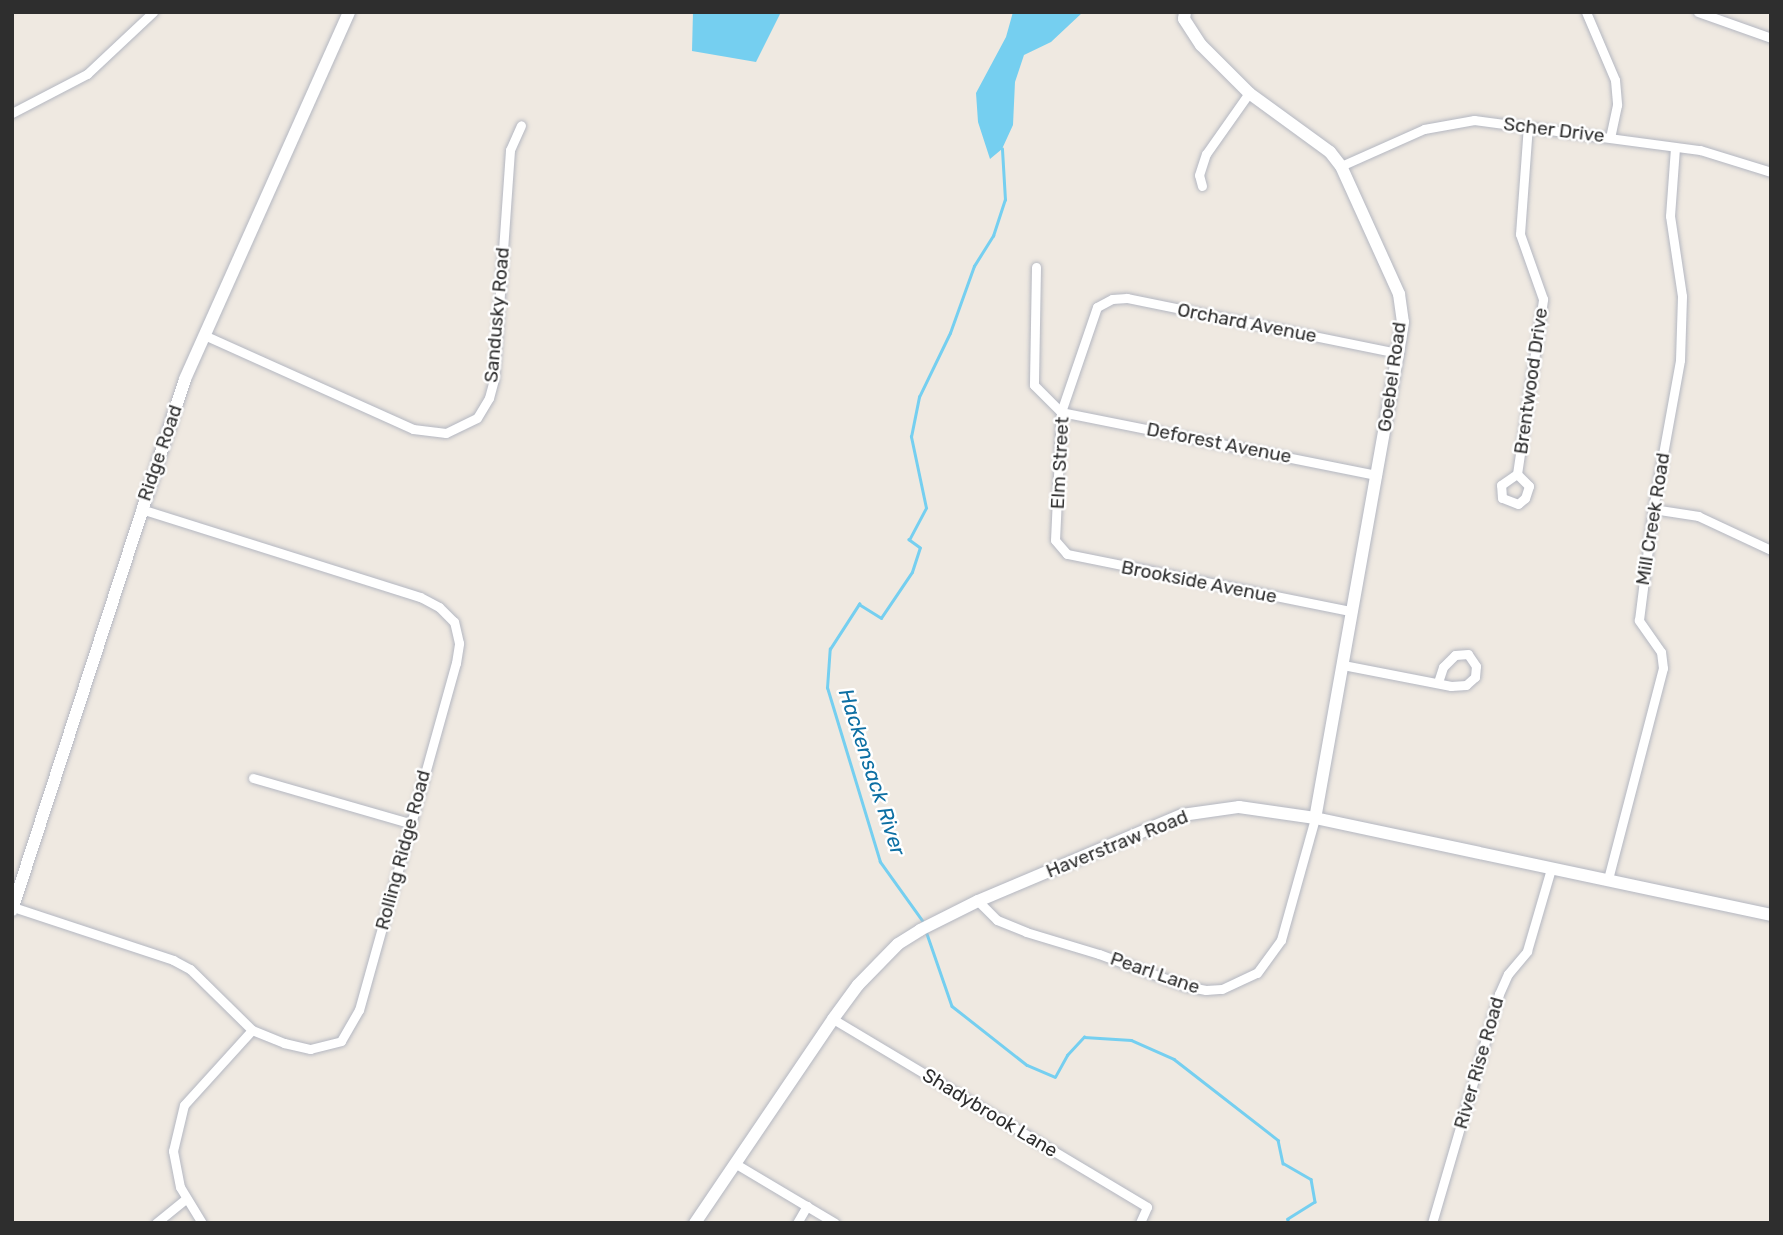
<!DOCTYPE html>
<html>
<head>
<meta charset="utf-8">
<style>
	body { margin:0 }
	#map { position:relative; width:1783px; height:1235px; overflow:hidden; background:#efe9e1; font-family:Rubik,sans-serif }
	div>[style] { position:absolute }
	.water>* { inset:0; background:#75cff0 }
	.stream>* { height:2.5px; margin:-1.25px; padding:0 1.25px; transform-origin:1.25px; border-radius:1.25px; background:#75cff0 }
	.roads { filter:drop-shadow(0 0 2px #b4b7c1) drop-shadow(0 0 2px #b4b7c1) }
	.street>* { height:9px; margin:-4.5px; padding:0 4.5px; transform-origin:4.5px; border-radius:4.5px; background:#fff }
	.secondary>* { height:12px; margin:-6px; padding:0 6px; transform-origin:6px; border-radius:6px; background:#fff }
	span { translate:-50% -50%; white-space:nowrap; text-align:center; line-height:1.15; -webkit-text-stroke:5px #fff; paint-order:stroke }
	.street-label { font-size:19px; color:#2e2e2e }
	.water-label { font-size:21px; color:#0d6fa3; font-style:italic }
	.frame { position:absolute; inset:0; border:14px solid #2e2e2e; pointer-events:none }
</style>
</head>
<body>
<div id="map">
	<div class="water">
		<i style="clip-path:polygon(693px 12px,781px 12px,756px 62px,692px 51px)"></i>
		<i style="clip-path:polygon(1013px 12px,1083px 12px,1051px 42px,1024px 55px,1015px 82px,1013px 125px,1002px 149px,990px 159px,978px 122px,976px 93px,1006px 37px)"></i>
	</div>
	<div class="stream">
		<i style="left:923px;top:922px;width:74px;rotate:-125.6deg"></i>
		<i style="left:880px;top:862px;width:182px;rotate:-106.9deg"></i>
		<i style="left:827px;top:688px;width:39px;rotate:-86deg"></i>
		<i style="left:830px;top:649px;width:54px;rotate:-57.2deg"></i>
		<i style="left:859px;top:604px;width:26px;rotate:32deg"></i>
		<i style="left:881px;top:618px;width:55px;rotate:-56deg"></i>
		<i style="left:912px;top:572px;width:25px;rotate:-72deg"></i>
		<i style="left:920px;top:548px;width:14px;rotate:-144deg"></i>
		<i style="left:909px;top:540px;width:36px;rotate:-62deg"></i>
		<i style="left:926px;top:508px;width:73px;rotate:-101.9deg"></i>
		<i style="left:911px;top:437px;width:41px;rotate:-78.7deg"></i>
		<i style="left:919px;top:397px;width:71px;rotate:-64.2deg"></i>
		<i style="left:950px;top:333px;width:71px;rotate:-70.3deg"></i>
		<i style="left:974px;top:266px;width:36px;rotate:-58deg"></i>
		<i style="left:993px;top:236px;width:38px;rotate:-72deg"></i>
		<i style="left:1005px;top:200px;width:51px;rotate:-93.4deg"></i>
		<i style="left:926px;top:931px;width:79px;rotate:70.9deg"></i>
		<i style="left:952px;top:1006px;width:95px;rotate:38.2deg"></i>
		<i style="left:1027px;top:1065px;width:30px;rotate:23deg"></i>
		<i style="left:1055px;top:1077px;width:25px;rotate:-61deg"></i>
		<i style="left:1067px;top:1055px;width:25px;rotate:-47deg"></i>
		<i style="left:1084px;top:1037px;width:47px;rotate:3.7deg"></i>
		<i style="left:1131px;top:1040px;width:47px;rotate:23.8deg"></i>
		<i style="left:1174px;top:1059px;width:132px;rotate:37.9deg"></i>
		<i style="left:1278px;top:1140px;width:24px;rotate:78deg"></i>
		<i style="left:1283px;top:1163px;width:32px;rotate:30deg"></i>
		<i style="left:1311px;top:1179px;width:23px;rotate:80deg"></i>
		<i style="left:1315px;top:1202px;width:32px;rotate:148deg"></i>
		<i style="left:1288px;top:1219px;width:4px;rotate:90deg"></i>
	</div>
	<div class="roads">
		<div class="street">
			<i style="left:1586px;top:12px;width:74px;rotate:66.9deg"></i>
			<i style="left:1615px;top:80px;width:25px;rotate:85deg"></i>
			<i style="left:1617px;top:105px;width:33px;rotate:102deg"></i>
			<i style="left:1698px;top:12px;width:77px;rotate:19.6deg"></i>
			<i style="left:12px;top:113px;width:85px;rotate:-27.5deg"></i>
			<i style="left:87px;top:74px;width:91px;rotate:-43.2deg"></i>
			<i style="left:1341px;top:166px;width:91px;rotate:-24deg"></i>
			<i style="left:1424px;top:129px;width:51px;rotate:-10.2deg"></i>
			<i style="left:1474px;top:120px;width:228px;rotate:7.6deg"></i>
			<i style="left:1700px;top:150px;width:74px;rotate:17.2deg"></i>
			<i style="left:1202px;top:186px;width:11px;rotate:-105deg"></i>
			<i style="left:1199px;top:175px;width:22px;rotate:-72deg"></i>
			<i style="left:1206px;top:154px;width:75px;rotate:-54.8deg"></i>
			<i style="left:1036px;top:267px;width:118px;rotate:91deg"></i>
			<i style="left:1034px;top:385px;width:38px;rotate:45deg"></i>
			<i style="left:1061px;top:412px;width:322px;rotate:11.3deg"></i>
			<i style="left:204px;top:335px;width:229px;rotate:24.2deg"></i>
			<i style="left:413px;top:429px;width:33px;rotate:7deg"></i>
			<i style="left:446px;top:433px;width:34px;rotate:-26deg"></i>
			<i style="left:477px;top:418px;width:23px;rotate:-59deg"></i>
			<i style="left:489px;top:398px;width:20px;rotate:-75deg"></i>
			<i style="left:494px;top:379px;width:230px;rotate:-86deg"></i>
			<i style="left:510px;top:150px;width:27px;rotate:-66deg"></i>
			<i style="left:1517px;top:474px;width:17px;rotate:45deg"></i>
			<i style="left:1529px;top:486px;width:13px;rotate:108deg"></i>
			<i style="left:1525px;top:498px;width:9px;rotate:139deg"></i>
			<i style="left:1518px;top:504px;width:17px;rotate:-159deg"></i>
			<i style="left:1502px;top:498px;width:13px;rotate:-94deg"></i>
			<i style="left:1501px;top:485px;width:19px;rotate:-35deg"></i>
			<i style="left:1517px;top:474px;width:177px;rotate:-81.5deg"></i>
			<i style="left:1543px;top:299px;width:69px;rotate:-109.5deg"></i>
			<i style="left:1520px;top:234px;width:108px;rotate:-85.8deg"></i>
			<i style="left:1653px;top:509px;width:46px;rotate:8.8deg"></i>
			<i style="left:1698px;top:516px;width:81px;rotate:25deg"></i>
			<i style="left:1350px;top:611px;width:289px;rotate:-168.6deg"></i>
			<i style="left:1067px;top:554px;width:18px;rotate:-131deg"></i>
			<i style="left:1055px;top:540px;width:128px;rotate:-87.3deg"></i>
			<i style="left:1061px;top:412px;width:111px;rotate:-71.1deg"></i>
			<i style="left:1097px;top:307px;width:17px;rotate:-28deg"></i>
			<i style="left:1112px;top:299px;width:15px;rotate:-4deg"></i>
			<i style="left:1127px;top:298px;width:277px;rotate:11.5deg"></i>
			<i style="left:1343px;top:665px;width:110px;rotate:11deg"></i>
			<i style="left:1451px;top:686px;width:15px;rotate:-4deg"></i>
			<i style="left:1466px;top:685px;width:12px;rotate:-42deg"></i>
			<i style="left:1475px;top:677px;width:11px;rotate:-85deg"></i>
			<i style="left:1476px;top:666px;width:14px;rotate:-124deg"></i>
			<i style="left:1468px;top:654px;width:13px;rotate:176deg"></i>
			<i style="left:1455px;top:655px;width:17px;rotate:135deg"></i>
			<i style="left:1443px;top:667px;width:16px;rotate:108deg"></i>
			<i style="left:253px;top:778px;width:162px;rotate:16.1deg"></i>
			<i style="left:1608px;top:879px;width:218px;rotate:-75.4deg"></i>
			<i style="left:1663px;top:668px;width:16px;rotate:-97deg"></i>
			<i style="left:1661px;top:652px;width:39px;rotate:-125deg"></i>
			<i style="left:1639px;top:620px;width:112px;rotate:-82.8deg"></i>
			<i style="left:1653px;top:509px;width:151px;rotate:-79.7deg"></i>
			<i style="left:1680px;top:360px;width:64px;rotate:-88.2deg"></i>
			<i style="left:1682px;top:296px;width:81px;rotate:-98.5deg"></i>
			<i style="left:1670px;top:216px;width:68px;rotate:-85.8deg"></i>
			<i style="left:978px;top:901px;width:27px;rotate:45deg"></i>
			<i style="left:997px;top:920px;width:31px;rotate:22deg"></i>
			<i style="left:1026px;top:932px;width:76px;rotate:16.8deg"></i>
			<i style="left:1099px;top:954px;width:92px;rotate:20.4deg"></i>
			<i style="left:1185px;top:986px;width:21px;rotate:11deg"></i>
			<i style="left:1206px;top:990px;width:16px;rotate:-4deg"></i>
			<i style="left:1222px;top:989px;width:38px;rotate:-25deg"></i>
			<i style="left:1257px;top:973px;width:41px;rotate:-54deg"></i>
			<i style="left:1281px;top:940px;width:127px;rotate:-74.4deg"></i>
			<i style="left:13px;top:907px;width:169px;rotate:18.3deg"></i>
			<i style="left:173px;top:960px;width:19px;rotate:28deg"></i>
			<i style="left:190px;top:969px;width:87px;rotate:44.5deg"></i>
			<i style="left:252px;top:1030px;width:35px;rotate:22deg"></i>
			<i style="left:284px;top:1043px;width:27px;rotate:13deg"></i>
			<i style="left:310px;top:1049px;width:32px;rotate:-14deg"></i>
			<i style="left:341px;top:1041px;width:36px;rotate:-60deg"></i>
			<i style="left:359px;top:1010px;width:360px;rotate:-74.4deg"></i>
			<i style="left:456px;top:663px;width:20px;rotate:-81deg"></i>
			<i style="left:459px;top:643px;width:22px;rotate:-103deg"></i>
			<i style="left:454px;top:622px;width:21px;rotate:-135deg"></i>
			<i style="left:439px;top:607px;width:21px;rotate:-152deg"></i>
			<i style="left:420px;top:597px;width:293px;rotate:-162.5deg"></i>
			<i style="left:833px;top:1019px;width:366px;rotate:30.9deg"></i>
			<i style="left:1147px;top:1207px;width:17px;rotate:114deg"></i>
			<i style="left:736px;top:1164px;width:115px;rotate:30.8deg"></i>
			<i style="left:156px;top:1223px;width:38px;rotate:-39deg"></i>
			<i style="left:202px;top:1223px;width:42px;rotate:-121.4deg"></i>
			<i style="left:180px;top:1187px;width:37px;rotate:-101deg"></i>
			<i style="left:173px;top:1151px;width:47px;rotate:-76.6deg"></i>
			<i style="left:184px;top:1105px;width:101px;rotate:-47.8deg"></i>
			<i style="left:797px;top:1223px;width:20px;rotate:-60deg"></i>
			<i style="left:1432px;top:1223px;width:239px;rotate:-73.7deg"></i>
			<i style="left:1499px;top:994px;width:22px;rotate:-66deg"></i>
			<i style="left:1508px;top:974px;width:30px;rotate:-50deg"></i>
			<i style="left:1527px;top:951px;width:85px;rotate:-73.7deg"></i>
		</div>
		<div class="secondary">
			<i style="left:1185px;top:12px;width:7px;rotate:98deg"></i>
			<i style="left:1184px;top:19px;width:31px;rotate:57deg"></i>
			<i style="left:1201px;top:45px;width:68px;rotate:45deg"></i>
			<i style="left:1249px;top:93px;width:100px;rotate:36.1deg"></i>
			<i style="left:1330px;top:152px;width:18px;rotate:52deg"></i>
			<i style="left:1341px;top:166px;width:141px;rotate:65.6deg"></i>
			<i style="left:1399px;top:294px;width:28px;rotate:82deg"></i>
			<i style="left:1403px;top:322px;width:31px;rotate:99deg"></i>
			<i style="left:1398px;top:353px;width:472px;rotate:100.1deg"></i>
			<i style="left:12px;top:910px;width:558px;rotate:-71.95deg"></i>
			<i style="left:185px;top:379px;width:402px;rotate:-65.9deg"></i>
			<i style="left:695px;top:1223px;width:246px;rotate:-55.9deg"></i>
			<i style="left:833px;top:1019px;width:42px;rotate:-53.7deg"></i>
			<i style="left:858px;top:985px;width:57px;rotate:-45.7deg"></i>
			<i style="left:898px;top:944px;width:26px;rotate:-32deg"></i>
			<i style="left:920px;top:930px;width:65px;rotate:-26.6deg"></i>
			<i style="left:978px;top:901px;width:221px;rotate:-22.9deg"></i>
			<i style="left:1182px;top:815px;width:58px;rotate:-8deg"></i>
			<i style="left:1239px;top:807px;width:77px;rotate:8.2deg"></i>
			<i style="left:1315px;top:818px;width:466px;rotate:12deg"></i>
		</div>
	</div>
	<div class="street-label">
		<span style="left:1554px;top:130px;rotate:7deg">Scher Drive</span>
		<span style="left:497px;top:315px;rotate:-85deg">Sandusky Road</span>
		<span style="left:1247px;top:323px;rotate:11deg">Orchard Avenue</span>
		<span style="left:1392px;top:377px;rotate:-82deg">Goebel Road</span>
		<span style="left:1531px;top:381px;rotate:-82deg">Brentwood Drive</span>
		<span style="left:1219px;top:443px;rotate:11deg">Deforest Avenue</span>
		<span style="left:160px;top:453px;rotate:-71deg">Ridge Road</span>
		<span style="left:1060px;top:463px;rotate:-87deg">Elm Street</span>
		<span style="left:1653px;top:519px;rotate:-81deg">Mill Creek Road</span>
		<span style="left:1199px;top:582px;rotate:11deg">Brookside Avenue</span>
		<span style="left:1117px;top:844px;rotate:-22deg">Haverstraw Road</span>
		<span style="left:403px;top:850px;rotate:-75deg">Rolling Ridge Road</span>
		<span style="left:1155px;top:973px;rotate:19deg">Pearl Lane</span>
		<span style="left:1479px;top:1063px;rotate:-74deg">River Rise Road</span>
		<span style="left:990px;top:1113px;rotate:31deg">Shadybrook Lane</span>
	</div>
	<div class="water-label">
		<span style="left:872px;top:772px;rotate:72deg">Hackensack River</span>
	</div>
	<div class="frame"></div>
</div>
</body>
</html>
